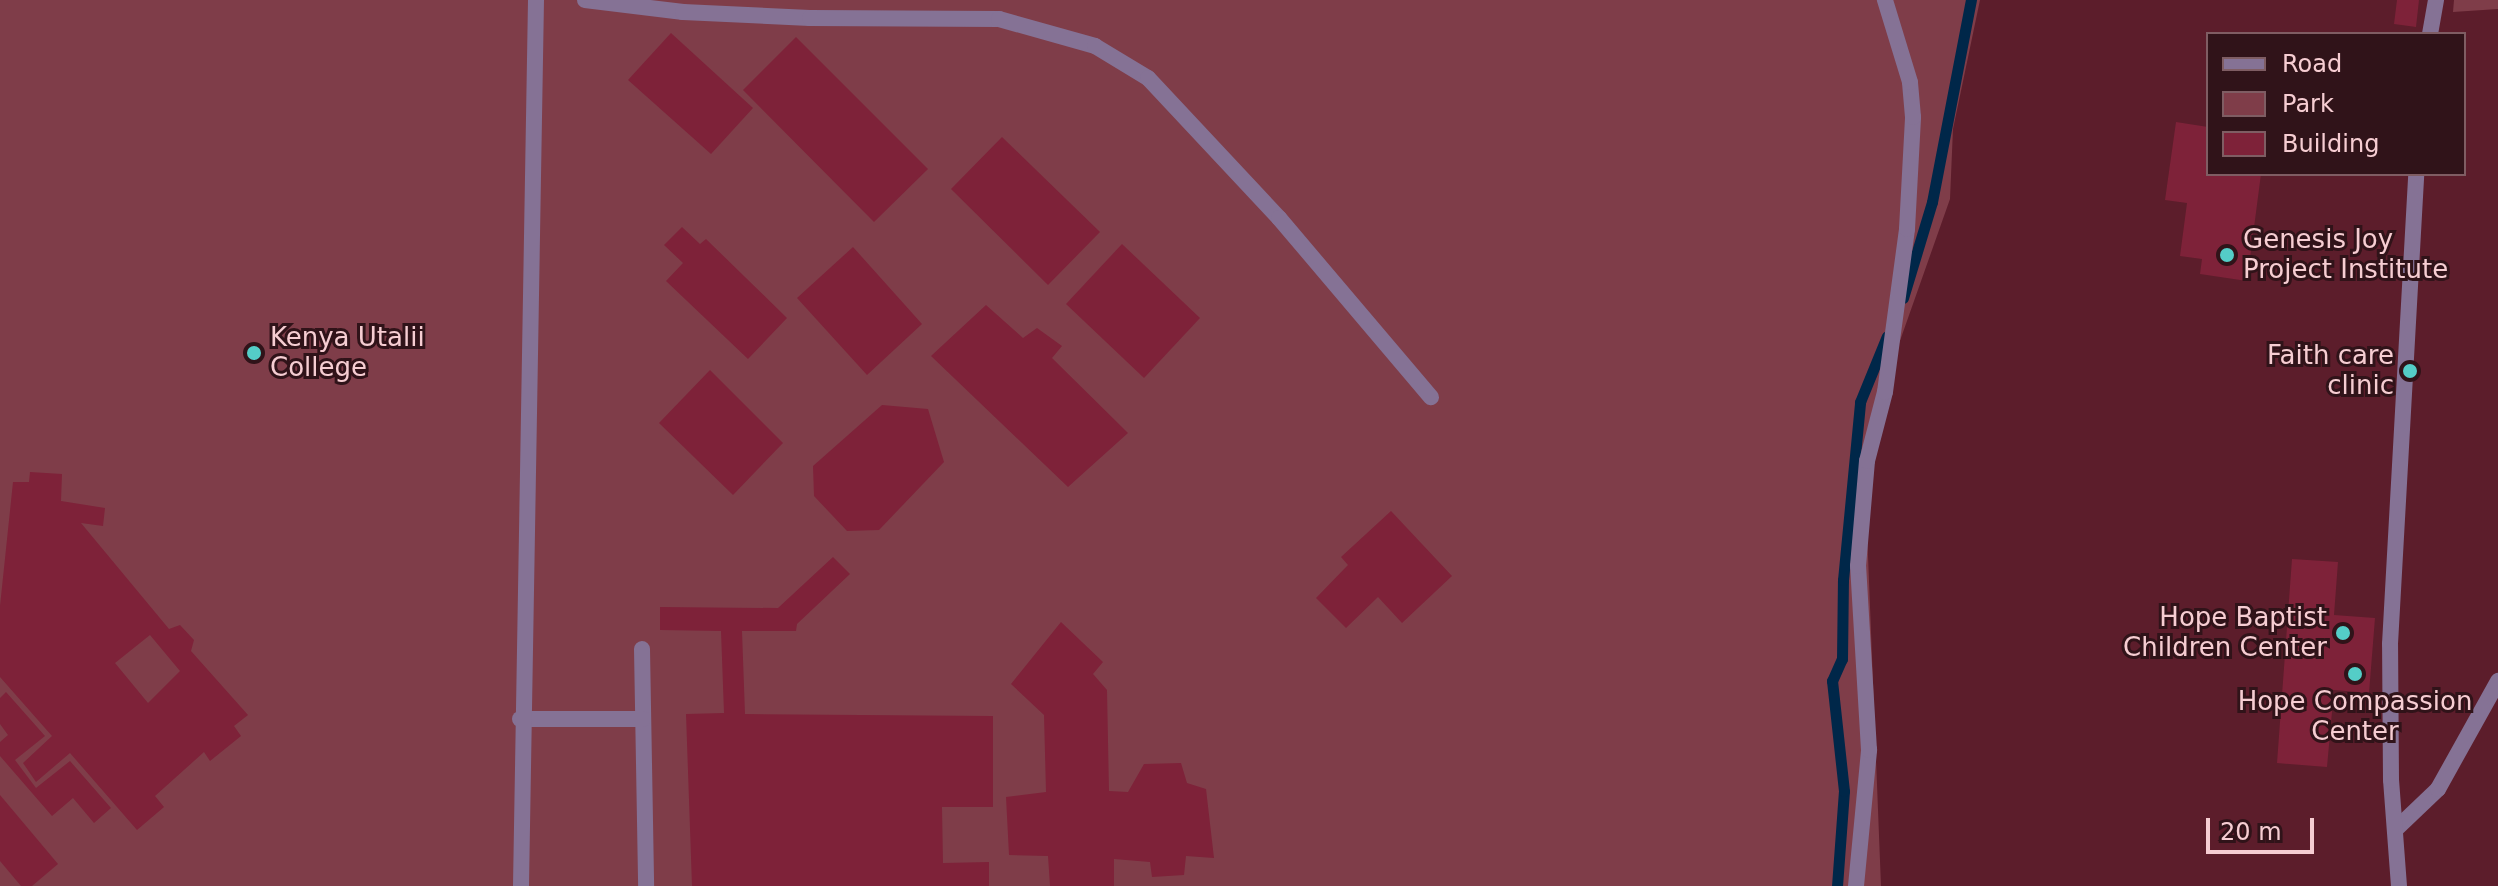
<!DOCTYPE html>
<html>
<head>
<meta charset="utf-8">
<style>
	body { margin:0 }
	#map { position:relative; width:2498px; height:886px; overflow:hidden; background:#5c1d2b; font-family:"DejaVu Sans",sans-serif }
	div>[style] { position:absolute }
	.green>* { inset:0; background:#7f3d49 }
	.stream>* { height:11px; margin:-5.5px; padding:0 5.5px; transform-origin:5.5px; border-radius:5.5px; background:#002749 }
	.building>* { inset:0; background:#7e2239 }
	.service>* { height:16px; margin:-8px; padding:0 8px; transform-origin:8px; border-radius:8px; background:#857295 }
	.minor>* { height:16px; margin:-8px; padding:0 8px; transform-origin:8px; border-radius:8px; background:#857295 }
	.dots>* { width:22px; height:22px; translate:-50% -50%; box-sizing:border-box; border:4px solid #301319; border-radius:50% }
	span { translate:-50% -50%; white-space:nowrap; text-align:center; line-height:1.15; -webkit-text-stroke:6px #301319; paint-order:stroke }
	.poi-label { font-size:26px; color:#f6cdd2 }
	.left { translate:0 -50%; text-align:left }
	.right { translate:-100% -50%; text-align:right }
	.legend { position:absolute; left:2206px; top:32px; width:260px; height:144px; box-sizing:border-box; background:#301319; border:2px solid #7f5d63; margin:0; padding:10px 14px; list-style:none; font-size:24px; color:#f6cdd2 }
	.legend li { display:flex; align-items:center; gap:16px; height:40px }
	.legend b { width:40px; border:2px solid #7f5d63 }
	.scale { position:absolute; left:2206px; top:818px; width:108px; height:36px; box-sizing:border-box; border:4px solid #f6cdd2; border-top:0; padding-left:10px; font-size:24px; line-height:28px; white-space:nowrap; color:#f6cdd2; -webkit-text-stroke:6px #301319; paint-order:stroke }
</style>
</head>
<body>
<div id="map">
	<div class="green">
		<i style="clip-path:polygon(0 0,1980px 0,1953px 129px,1950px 199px,1877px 406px,1867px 530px,1881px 886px,0 886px)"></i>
		<i style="clip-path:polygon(2454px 0,2498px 0,2498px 9px,2453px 12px)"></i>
	</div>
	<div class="stream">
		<i style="left:1903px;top:298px;width:100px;rotate:-73.2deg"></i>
		<i style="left:1932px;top:202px;width:206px;rotate:-79.1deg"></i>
		<i style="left:1837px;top:886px;width:95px;rotate:-85.8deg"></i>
		<i style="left:1844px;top:791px;width:111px;rotate:-96.2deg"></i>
		<i style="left:1832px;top:681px;width:24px;rotate:-66deg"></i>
		<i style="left:1842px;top:659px;width:79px;rotate:-89.3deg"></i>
		<i style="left:1843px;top:580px;width:179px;rotate:-84.5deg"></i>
		<i style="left:1860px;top:402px;width:71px;rotate:-67.8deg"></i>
	</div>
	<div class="building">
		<i style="clip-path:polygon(2397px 0,2419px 0,2416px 27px,2394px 24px)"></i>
		<i style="clip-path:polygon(671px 33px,753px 108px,711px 154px,628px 80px)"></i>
		<i style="clip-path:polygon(796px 37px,928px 169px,874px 222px,743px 90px)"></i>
		<i style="clip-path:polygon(2176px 122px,2208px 127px,2208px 174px,2261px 174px,2247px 281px,2200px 274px,2202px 259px,2180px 256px,2187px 203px,2165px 200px)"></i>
		<i style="clip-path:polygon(1002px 137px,1100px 232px,1048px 285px,951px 189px)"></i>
		<i style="clip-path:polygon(682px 227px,700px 244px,706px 239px,787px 318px,748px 359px,666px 281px,683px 263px,664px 245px)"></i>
		<i style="clip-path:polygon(1122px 244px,1200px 318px,1144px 378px,1066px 304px)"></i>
		<i style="clip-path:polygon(853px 247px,922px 324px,867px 375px,797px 298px)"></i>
		<i style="clip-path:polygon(986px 305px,1023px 338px,1037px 328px,1062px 346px,1052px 358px,1128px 433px,1068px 487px,931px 356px)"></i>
		<i style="clip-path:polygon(710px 370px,783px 443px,733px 495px,659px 423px)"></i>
		<i style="clip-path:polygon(882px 405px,928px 409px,944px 462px,879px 530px,847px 531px,814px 496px,813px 466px)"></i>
		<i style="clip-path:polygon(evenodd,30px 472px,62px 474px,61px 501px,105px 508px,103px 526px,81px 523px,169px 629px,180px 625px,194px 640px,191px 651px,248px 715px,234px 726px,241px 736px,210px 761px,204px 752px,155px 796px,164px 807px,137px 830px,70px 753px,36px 782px,23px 763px,52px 736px,0 677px,0 606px,13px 482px,29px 482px,30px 472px,150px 635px,180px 671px,148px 703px,115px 663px,150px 635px)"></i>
		<i style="clip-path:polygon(1391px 511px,1452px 576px,1402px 623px,1378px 597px,1346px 628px,1316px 598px,1348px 565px,1341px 557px)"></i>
		<i style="clip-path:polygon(833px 557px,850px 574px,797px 624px,796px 631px,742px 631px,745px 714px,993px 716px,993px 807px,942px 807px,943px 863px,989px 862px,989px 886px,692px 886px,686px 714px,724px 713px,721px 631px,660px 630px,660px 607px,778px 608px)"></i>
		<i style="clip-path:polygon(2292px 559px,2338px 562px,2334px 615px,2375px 618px,2369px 693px,2334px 690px,2327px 767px,2277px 763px)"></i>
		<i style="clip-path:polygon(1061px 622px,1103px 662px,1093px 674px,1107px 690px,1109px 791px,1128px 792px,1144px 764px,1181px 763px,1187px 783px,1206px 789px,1214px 858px,1186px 856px,1184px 875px,1152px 877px,1150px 862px,1114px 859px,1114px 886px,1050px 886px,1048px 856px,1009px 855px,1006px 797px,1046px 792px,1044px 715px,1011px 684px)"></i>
		<i style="clip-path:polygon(6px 692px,45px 736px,15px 760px,36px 788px,70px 761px,111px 808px,94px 823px,73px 798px,52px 816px,0 756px,0 742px,8px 735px,0 724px,0 698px)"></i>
		<i style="clip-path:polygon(0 795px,58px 864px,32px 886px,21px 886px,0 861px)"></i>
	</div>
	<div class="service">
		<i style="left:642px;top:649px;width:237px;rotate:89deg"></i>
		<i style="left:520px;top:719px;width:123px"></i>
	</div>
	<div class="minor">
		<i style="left:585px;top:0;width:99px;rotate:7deg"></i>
		<i style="left:683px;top:12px;width:127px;rotate:2.7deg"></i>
		<i style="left:810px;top:18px;width:189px;rotate:0.3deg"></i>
		<i style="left:999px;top:19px;width:100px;rotate:15.7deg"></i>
		<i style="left:1095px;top:46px;width:62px;rotate:31.1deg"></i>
		<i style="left:1148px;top:78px;width:192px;rotate:46.9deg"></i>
		<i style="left:1279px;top:218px;width:235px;rotate:49.7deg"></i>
		<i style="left:2430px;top:34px;width:35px;rotate:-80deg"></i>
		<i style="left:2395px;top:830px;width:59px;rotate:-43.6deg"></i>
		<i style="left:2438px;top:789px;width:124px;rotate:-60.9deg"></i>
		<i style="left:521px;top:886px;width:886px;rotate:-89.03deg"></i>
		<i style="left:1856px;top:886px;width:137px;rotate:-84.5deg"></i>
		<i style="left:1869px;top:750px;width:184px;rotate:-93.4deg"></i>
		<i style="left:1858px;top:566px;width:105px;rotate:-85.1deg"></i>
		<i style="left:1867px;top:461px;width:71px;rotate:-75.4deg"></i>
		<i style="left:1885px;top:392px;width:164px;rotate:-82.3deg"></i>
		<i style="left:1907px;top:229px;width:112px;rotate:-86.9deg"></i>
		<i style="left:1913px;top:117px;width:35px;rotate:-95deg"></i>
		<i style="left:1910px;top:82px;width:86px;rotate:-107deg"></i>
		<i style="left:2399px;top:886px;width:106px;rotate:-94.3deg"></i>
		<i style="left:2391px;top:780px;width:136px;rotate:-90.4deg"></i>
		<i style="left:2390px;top:644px;width:471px;rotate:-86.8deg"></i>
	</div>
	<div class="dots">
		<i style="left:2227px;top:255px;background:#54cdc7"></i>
		<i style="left:254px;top:353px;background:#54cdc7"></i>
		<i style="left:2410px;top:371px;background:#54cdc7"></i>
		<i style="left:2343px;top:633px;background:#54cdc7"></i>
		<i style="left:2355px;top:674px;background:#54cdc7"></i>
	</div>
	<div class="poi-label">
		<span class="left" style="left:2243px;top:255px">Genesis Joy<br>Project Institute</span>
		<span class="left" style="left:270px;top:353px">Kenya Utalii<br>College</span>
		<span class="right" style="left:2394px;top:371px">Faith care<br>clinic</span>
		<span class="right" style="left:2327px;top:633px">Hope Baptist<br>Children Center</span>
		<span style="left:2355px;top:717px">Hope Compassion<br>Center</span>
	</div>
	<ul class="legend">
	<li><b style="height:10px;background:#857295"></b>Road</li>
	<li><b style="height:22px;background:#7f3d49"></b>Park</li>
	<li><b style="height:22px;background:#7e2239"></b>Building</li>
	</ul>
	<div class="scale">20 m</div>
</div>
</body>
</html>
